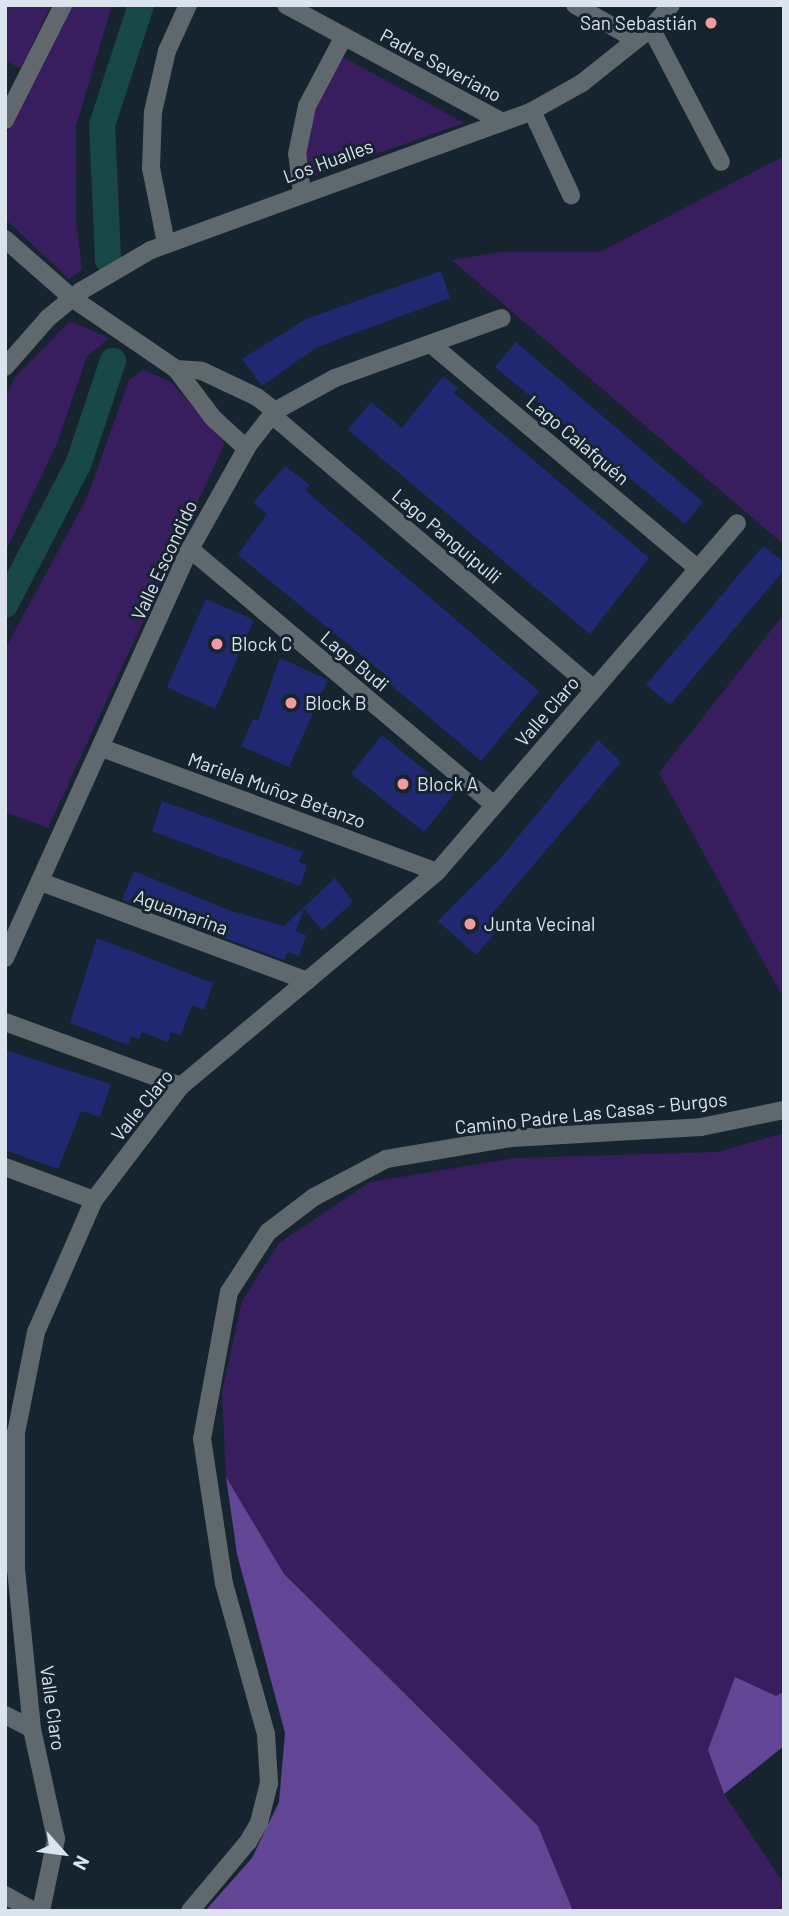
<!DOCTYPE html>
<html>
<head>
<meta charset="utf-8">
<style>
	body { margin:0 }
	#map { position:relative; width:789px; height:1916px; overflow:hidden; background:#162430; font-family:Barlow,sans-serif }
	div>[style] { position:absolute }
	.green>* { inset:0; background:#381e5e }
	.forest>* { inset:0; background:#624595 }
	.canal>* { height:26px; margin:-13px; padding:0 13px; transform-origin:13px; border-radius:13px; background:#184747 }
	.building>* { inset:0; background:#202872 }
	.minor>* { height:18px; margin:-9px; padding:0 9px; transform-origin:9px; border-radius:9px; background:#5f696d }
	.dots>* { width:19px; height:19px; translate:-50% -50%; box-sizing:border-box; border:4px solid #162430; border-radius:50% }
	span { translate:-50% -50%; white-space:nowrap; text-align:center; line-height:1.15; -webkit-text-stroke:6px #162430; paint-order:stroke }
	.poi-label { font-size:19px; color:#dbe4ed }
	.right { translate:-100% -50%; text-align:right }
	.left { translate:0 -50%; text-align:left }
	.street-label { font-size:19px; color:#dbe4ed }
	.frame { position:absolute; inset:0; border:7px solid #dbe4ed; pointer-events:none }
	.north { position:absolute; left:28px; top:1818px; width:70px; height:70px; -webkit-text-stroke:5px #162430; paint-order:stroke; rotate:118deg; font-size:19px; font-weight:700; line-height:28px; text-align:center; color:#dbe4ed }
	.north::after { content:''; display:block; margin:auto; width:24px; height:32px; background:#dbe4ed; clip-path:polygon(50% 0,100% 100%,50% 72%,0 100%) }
</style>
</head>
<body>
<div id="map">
	<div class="green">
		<i style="clip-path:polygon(5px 5px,51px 5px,21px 68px,5px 61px)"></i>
		<i style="clip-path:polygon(72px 5px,112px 5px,76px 126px,76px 220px,82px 269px,69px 279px,5px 219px,5px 136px)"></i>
		<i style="clip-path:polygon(341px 56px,464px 123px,308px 178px,304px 148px,312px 110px)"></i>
		<i style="clip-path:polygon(784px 156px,784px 545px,452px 260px,500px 252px,600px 252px)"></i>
		<i style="clip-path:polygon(70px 321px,109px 338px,87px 356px,57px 443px,5px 553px,5px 398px,15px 377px)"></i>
		<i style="clip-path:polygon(143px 369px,172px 383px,225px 443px,48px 828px,5px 812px,5px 649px,87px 498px,129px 380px)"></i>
		<i style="clip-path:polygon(784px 614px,784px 999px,659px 773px)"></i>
		<i style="clip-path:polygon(784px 1133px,784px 1692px,708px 1750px,724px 1794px,784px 1884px,784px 1911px,573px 1911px,538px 1826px,283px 1574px,226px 1477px,222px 1392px,242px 1301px,279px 1243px,370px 1182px,514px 1158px,718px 1152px)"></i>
	</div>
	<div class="forest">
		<i style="clip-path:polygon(226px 1477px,284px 1574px,538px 1826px,573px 1911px,205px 1911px,252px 1858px,279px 1802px,285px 1733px,237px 1554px)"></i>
		<i style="clip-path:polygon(735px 1677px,776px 1696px,784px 1692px,784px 1746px,724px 1794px,708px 1750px)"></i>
	</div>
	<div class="canal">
		<i style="left:108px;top:260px;width:135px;rotate:-92.5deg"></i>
		<i style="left:102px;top:125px;width:126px;rotate:-72deg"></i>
		<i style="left:5px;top:605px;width:158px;rotate:-62.5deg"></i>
		<i style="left:78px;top:465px;width:110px;rotate:-71.4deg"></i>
	</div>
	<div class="building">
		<i style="clip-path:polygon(441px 271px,450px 298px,317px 347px,262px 386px,242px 359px,306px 319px)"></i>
		<i style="clip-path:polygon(516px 342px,703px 502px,685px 524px,495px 367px)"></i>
		<i style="clip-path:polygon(443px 376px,458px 388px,454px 393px,649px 558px,590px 634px,348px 430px,371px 402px,402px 428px)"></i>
		<i style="clip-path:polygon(285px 466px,310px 485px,305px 490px,329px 511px,539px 691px,481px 761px,384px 679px,387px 676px,238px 555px,267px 514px,253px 503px)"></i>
		<i style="clip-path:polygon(763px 546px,784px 562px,784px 570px,670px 705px,646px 685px)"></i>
		<i style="clip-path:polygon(206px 599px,254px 620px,215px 709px,167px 687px)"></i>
		<i style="clip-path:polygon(280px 658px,328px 680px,289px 767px,241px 746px,253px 719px,258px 720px)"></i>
		<i style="clip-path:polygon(382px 735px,454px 794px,424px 832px,351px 774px)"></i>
		<i style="clip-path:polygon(598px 740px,621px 762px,490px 916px,501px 926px,476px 955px,438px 921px,499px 860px)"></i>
		<i style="clip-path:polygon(162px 801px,303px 852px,299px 862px,307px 865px,300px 886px,152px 831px)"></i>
		<i style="clip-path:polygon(134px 871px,228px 910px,284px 926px,335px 878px,353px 902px,322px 930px,304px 909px,296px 931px,306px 935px,299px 956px,288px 952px,284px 960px,122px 900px)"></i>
		<i style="clip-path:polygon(97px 938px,213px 983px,204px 1010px,192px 1005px,181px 1035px,171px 1032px,168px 1042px,142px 1032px,139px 1039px,131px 1036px,128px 1045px,70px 1023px)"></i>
		<i style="clip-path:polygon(5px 1050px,111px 1084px,100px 1117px,81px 1111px,58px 1169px,5px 1150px)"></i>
	</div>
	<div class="minor">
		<i style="left:286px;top:5px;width:246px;rotate:28.4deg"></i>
		<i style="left:575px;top:5px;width:70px;rotate:29.8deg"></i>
		<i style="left:651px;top:28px;width:151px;rotate:62.4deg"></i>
		<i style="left:532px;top:111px;width:93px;rotate:65.1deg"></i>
		<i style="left:5px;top:120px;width:129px;rotate:-63.2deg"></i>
		<i style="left:302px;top:193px;width:39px;rotate:-97deg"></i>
		<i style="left:297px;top:154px;width:49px;rotate:-78.2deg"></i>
		<i style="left:307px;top:106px;width:79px;rotate:-62.1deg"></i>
		<i style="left:5px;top:239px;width:89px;rotate:41.4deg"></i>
		<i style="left:72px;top:298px;width:126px;rotate:34.3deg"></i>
		<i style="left:176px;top:369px;width:61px;rotate:52.9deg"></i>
		<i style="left:213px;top:418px;width:45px;rotate:42.3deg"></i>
		<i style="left:166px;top:243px;width:76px;rotate:-101.3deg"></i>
		<i style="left:151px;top:168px;width:56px;rotate:-88deg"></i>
		<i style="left:153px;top:112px;width:63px;rotate:-77.1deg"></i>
		<i style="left:167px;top:51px;width:51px;rotate:-65.5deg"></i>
		<i style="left:431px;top:344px;width:348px;rotate:40.1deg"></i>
		<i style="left:5px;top:367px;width:65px;rotate:-48.7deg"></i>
		<i style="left:48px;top:318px;width:43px;rotate:-39.3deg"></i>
		<i style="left:81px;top:291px;width:81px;rotate:-30.4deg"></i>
		<i style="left:151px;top:250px;width:406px;rotate:-20deg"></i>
		<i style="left:532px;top:111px;width:57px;rotate:-29.2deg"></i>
		<i style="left:582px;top:83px;width:88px;rotate:-38.6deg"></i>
		<i style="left:651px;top:28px;width:30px;rotate:-49deg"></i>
		<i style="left:176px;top:369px;width:26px;rotate:4deg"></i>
		<i style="left:202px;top:371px;width:61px;rotate:25.3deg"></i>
		<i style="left:257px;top:397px;width:23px;rotate:38deg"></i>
		<i style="left:272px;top:415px;width:423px;rotate:40.4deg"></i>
		<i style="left:190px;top:549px;width:397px;rotate:40.1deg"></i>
		<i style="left:102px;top:748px;width:357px;rotate:20.3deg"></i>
		<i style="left:41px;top:882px;width:284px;rotate:20.4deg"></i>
		<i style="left:5px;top:958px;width:449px;rotate:-65.7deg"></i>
		<i style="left:190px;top:549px;width:120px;rotate:-60.7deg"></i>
		<i style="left:249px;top:444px;width:42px;rotate:-51.8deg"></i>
		<i style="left:275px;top:411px;width:68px;rotate:-28.8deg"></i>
		<i style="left:335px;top:378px;width:177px;rotate:-19.8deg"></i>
		<i style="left:5px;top:1022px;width:187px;rotate:20deg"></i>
		<i style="left:5px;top:1167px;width:95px;rotate:20.3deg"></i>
		<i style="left:5px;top:1715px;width:30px;rotate:27deg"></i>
		<i style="left:5px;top:1895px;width:33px;rotate:29deg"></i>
		<i style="left:41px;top:1911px;width:74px;rotate:-78.2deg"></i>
		<i style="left:56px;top:1839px;width:113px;rotate:-102.3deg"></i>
		<i style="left:32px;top:1729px;width:160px;rotate:-95.7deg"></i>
		<i style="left:16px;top:1570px;width:137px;rotate:-90deg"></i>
		<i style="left:16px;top:1433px;width:103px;rotate:-78.8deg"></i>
		<i style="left:36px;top:1332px;width:144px;rotate:-66.3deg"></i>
		<i style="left:94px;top:1200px;width:143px;rotate:-52.7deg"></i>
		<i style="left:181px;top:1086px;width:334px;rotate:-39.9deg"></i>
		<i style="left:437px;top:872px;width:460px;rotate:-49.3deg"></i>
		<i style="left:190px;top:1911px;width:90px;rotate:-50deg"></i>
		<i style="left:248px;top:1842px;width:22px;rotate:-60deg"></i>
		<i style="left:259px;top:1823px;width:41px;rotate:-76deg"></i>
		<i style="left:269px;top:1783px;width:49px;rotate:-93.5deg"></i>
		<i style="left:266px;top:1734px;width:156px;rotate:-105.6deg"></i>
		<i style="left:224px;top:1584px;width:147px;rotate:-98.6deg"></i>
		<i style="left:202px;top:1439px;width:149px;rotate:-79.6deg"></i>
		<i style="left:229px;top:1292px;width:72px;rotate:-57deg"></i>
		<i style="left:268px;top:1232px;width:58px;rotate:-37.3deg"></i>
		<i style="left:314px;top:1197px;width:81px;rotate:-27.8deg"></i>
		<i style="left:386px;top:1159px;width:128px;rotate:-9.5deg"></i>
		<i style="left:512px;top:1138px;width:189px;rotate:-3.3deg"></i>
		<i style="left:701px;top:1127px;width:85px;rotate:-11.6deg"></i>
	</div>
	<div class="dots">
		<i style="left:711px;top:23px;background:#f49aa1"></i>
		<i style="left:217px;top:644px;background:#f49aa1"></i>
		<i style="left:291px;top:703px;background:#f49aa1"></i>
		<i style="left:403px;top:784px;background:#f49aa1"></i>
		<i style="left:470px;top:924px;background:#f49aa1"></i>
	</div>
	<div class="poi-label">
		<span class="right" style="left:697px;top:23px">San Sebastián</span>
		<span class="left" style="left:231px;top:644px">Block C</span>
		<span class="left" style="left:305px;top:703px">Block B</span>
		<span class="left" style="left:417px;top:784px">Block A</span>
		<span class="left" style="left:484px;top:924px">Junta Vecinal</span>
	</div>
	<div class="street-label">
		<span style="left:441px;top:65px;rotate:28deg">Padre Severiano</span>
		<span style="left:328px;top:161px;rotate:-20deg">Los Hualles</span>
		<span style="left:578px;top:440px;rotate:40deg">Lago Calafquén</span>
		<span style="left:447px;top:536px;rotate:40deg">Lago Panguipulli</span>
		<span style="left:164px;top:560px;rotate:-65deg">Valle Escondido</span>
		<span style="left:355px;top:661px;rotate:40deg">Lago Budi</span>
		<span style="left:547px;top:711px;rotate:-49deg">Valle Claro</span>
		<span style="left:277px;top:790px;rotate:20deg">Mariela Muñoz Betanzo</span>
		<span style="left:181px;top:912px;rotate:20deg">Aguamarina</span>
		<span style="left:142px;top:1105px;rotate:-51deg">Valle Claro</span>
		<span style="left:591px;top:1113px;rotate:-6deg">Camino Padre Las Casas - Burgos</span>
		<span style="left:53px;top:1708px;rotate:82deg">Valle Claro</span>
	</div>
	<div class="frame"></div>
	<div class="north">N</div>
</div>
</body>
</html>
